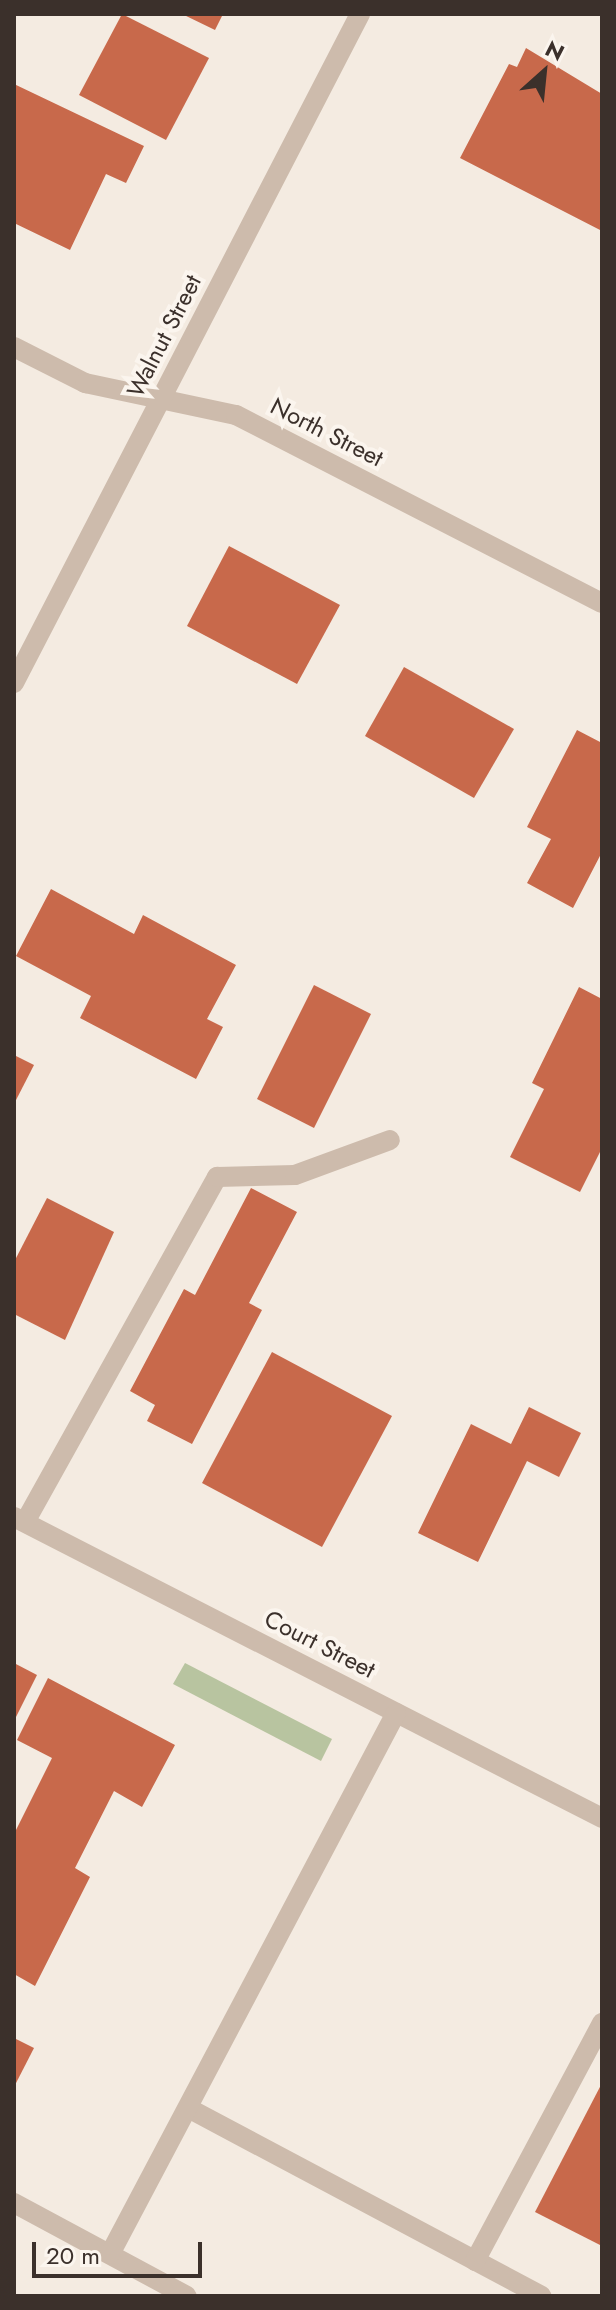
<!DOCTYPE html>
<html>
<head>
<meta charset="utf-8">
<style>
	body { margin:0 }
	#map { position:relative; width:616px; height:2310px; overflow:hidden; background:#f4ebe1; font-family:Jost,sans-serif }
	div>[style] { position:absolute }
	.green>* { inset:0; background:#b8c4a0 }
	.building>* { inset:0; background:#c8694b }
	.minor>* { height:20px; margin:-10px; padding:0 10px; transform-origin:10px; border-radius:10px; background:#cdbbac }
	span { translate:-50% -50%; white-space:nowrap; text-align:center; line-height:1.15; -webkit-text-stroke:8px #fbf5ee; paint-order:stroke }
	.street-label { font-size:24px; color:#3b302b }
	.frame { position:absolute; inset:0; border:16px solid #3b302b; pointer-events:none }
	.north { position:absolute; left:504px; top:32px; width:80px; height:80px; -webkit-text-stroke:6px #fbf5ee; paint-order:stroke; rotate:27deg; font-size:22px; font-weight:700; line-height:32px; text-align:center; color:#3b302b }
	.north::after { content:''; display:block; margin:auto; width:28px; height:36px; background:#3b302b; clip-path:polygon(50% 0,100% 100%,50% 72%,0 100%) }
	.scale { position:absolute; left:32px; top:2242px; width:170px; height:36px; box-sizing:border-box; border:4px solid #3b302b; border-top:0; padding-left:10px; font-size:24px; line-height:28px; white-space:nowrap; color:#3b302b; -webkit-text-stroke:6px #fbf5ee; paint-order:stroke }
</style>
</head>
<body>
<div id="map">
	<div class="green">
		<i style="clip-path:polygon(185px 1663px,332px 1739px,321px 1761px,173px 1684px)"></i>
	</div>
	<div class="building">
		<i style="clip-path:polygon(122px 14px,209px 58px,166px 140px,79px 95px)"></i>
		<i style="clip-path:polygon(182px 14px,223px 14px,215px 30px)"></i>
		<i style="clip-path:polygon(526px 48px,602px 94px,602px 231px,460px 158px,509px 64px,517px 67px)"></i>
		<i style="clip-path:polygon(14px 84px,144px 146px,126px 183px,106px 174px,70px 250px,14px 223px)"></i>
		<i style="clip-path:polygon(229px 546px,340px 605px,297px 684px,187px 626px)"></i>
		<i style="clip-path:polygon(404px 667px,514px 729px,474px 798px,365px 736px)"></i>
		<i style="clip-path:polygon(577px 730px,602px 743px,602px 852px,573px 908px,527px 883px,551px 839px,527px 827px)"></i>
		<i style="clip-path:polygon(51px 889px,134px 934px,143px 915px,236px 965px,207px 1019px,223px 1027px,196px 1079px,80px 1018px,91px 996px,16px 956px)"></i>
		<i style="clip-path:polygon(314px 985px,371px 1014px,314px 1128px,257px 1099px)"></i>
		<i style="clip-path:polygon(579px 987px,602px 999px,602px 1148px,580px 1192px,510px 1157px,544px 1089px,532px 1083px)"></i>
		<i style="clip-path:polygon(14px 1055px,34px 1065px,14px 1104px)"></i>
		<i style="clip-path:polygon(251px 1188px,297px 1212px,249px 1303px,262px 1310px,192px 1444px,147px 1421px,155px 1405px,130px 1391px,184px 1289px,195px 1295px)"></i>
		<i style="clip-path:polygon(47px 1198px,114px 1232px,65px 1340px,14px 1314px,14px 1262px)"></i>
		<i style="clip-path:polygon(272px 1352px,392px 1416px,322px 1547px,202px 1483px)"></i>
		<i style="clip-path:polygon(529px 1407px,581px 1433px,559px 1477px,527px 1461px,478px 1562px,418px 1533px,471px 1424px,511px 1444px)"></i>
		<i style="clip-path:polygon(14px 1663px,37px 1675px,14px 1721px)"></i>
		<i style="clip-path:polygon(48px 1678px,175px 1745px,142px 1807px,114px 1791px,75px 1868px,90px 1877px,35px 1986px,14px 1974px,14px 1834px,52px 1758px,17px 1740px)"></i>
		<i style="clip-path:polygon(14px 2038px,34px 2048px,14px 2087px)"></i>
		<i style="clip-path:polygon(602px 2083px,602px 2246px,535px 2212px)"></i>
	</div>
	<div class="minor">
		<i style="left:14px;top:347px;width:80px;rotate:26.9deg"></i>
		<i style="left:85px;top:383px;width:154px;rotate:12deg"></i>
		<i style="left:236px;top:415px;width:411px;rotate:27.2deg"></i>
		<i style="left:14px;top:683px;width:753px;rotate:-62.65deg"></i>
		<i style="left:14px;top:1517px;width:661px;rotate:27.11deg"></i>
		<i style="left:25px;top:1522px;width:395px;rotate:-60.9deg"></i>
		<i style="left:217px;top:1177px;width:78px;rotate:-1.5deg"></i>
		<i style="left:295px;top:1175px;width:101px;rotate:-20.2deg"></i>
		<i style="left:190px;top:2109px;width:398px;rotate:28deg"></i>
		<i style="left:14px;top:2203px;width:196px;rotate:28.3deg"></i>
		<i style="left:110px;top:2254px;width:612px;rotate:-62.14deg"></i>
		<i style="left:475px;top:2261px;width:270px;rotate:-61.9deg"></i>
	</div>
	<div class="street-label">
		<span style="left:164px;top:336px;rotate:-63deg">Walnut Street</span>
		<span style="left:327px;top:432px;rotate:27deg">North Street</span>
		<span style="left:320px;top:1644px;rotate:27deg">Court Street</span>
	</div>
	<div class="frame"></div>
	<div class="north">N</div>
	<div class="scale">20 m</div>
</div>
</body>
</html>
